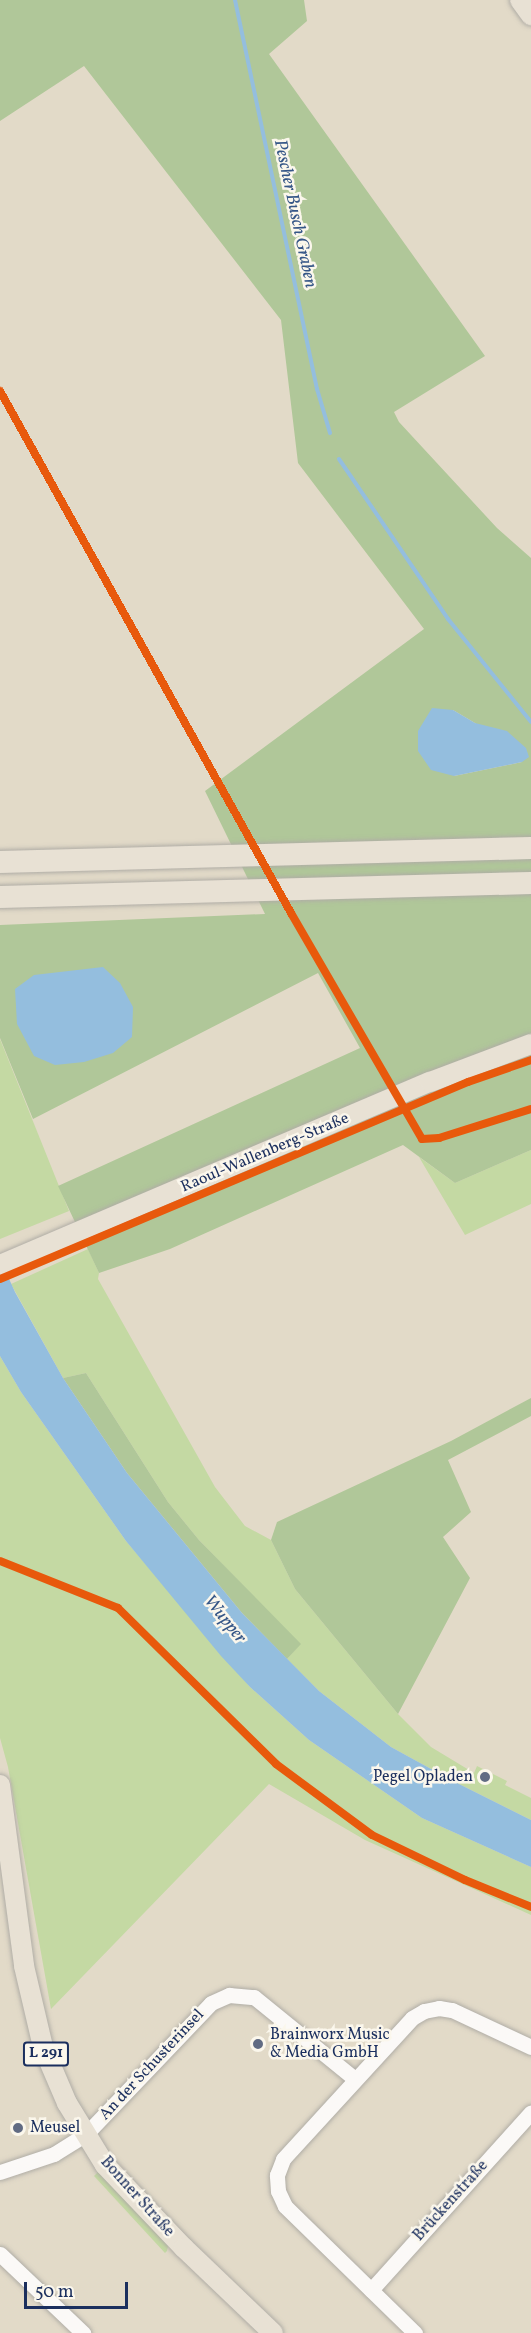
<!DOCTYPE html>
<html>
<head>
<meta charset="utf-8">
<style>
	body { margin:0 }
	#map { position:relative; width:531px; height:2333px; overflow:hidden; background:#e2dac8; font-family:Vollkorn,serif }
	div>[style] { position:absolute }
	.green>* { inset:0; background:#c4d9a3 }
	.forest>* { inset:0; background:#b0c799 }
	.water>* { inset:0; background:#94bede }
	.stream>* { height:4px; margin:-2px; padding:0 2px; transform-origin:2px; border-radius:2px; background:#94bede }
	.roads { filter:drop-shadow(0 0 2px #b0ada6) drop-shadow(0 0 2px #b0ada6) }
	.minor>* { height:15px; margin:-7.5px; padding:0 7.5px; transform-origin:7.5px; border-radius:7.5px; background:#fbf9f7 }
	.major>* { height:20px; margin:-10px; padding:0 10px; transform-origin:10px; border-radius:10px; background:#e8e1d4 }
	.highway>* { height:22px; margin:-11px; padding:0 11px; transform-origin:11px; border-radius:11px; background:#e8e1d4 }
	.cycleway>* { height:8px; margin:-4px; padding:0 4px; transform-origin:4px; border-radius:4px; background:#e8590c }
	.dots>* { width:16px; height:16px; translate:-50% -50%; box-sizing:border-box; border:3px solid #fbf7ec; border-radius:50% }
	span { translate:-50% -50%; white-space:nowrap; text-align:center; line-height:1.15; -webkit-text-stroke:5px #fbf7ec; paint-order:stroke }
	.shield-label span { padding:2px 4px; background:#fbf7ec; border:2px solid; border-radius:4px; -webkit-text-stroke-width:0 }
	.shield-label { font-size:15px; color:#1b2f5e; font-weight:700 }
	.street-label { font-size:16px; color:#1b2f5e }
	.poi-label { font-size:16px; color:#1b2f5e }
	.right { translate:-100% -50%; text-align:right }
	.left { translate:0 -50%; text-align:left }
	.water-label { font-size:18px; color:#355687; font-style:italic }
	.scale { position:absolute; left:24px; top:2282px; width:104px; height:27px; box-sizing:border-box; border:3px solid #1b2f5e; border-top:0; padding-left:8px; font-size:18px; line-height:21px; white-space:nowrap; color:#1b2f5e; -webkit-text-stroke:4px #fbf7ec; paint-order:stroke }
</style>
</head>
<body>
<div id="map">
	<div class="green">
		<i style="clip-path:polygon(0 1039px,69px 1211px,0 1239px)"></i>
		<i style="clip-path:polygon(531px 1150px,531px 1204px,465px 1235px,419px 1157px,455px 1183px)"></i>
		<i style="clip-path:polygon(88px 1249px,99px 1273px,98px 1279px,215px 1487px,245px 1526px,271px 1540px,295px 1589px,398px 1714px,431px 1747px,474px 1773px,477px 1766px,507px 1781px,505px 1785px,531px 1798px,531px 1820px,453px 1781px,391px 1747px,319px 1691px,287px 1659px,300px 1644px,199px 1540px,168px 1502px,86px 1373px,63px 1378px,11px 1284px)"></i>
		<i style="clip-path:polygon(0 1356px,21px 1392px,126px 1541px,250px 1687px,309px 1740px,422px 1818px,531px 1867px,531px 1915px,365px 1840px,269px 1784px,51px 2009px,8px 1767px,0 1738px)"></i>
		<i style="clip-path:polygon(99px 2171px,168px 2246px,167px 2251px,165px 2253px,94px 2176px)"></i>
	</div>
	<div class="forest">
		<i style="clip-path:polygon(evenodd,0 0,304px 0,307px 21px,269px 54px,485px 356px,394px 412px,399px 422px,497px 528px,531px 558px,531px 1150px,455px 1183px,403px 1145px,170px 1249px,99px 1273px,58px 1186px,360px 1048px,318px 973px,33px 1119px,0 1038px,0 925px,265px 914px,205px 791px,424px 629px,298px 463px,281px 320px,84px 66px,0 121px,0 0,453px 710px,475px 723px,522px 762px,454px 776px,453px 710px)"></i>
		<i style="clip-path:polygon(86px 1373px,168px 1502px,199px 1540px,301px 1644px,287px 1659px,242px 1613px,127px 1473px,63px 1378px)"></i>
		<i style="clip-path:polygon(531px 1398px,531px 1416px,448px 1460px,471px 1512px,443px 1537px,470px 1578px,398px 1714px,295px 1589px,271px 1540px,277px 1522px,451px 1441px)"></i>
	</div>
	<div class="water">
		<i style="clip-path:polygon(432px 708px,453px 710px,475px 723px,507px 731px,526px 748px,529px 757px,522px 762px,454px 776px,431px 770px,418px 751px,418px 731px)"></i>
		<i style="clip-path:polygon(103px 967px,120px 983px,133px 1007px,132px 1037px,113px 1053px,84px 1062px,55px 1065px,34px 1056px,17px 1024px,15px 989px,34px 975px)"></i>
		<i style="clip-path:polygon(0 1259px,15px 1292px,63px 1378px,127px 1473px,242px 1613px,319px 1691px,391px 1747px,453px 1781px,531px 1820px,531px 1867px,422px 1818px,309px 1740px,250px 1687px,221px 1656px,126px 1541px,21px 1392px,0 1356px)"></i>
	</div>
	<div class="stream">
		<i style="left:235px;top:0;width:398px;rotate:78.1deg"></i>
		<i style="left:317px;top:389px;width:46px;rotate:73.5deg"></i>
		<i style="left:339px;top:459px;width:194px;rotate:55.7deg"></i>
		<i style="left:448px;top:619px;width:132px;rotate:51.1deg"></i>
	</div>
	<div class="roads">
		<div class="minor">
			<i style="left:0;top:2172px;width:57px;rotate:-18.4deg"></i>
			<i style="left:54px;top:2154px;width:36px;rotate:-32deg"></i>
			<i style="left:85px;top:2135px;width:182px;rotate:-46.3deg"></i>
			<i style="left:211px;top:2003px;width:20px;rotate:-24deg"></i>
			<i style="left:229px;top:1995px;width:25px;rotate:5deg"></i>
			<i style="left:254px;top:1997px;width:130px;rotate:39.1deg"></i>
			<i style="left:0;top:2254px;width:115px;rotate:43.6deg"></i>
			<i style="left:371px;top:2290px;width:239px;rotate:-48deg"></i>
			<i style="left:415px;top:2333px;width:182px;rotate:-135.7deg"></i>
			<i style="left:285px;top:2206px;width:17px;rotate:-115deg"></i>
			<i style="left:278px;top:2191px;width:16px;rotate:-94deg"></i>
			<i style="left:277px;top:2175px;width:17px;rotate:-69deg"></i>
			<i style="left:283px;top:2159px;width:191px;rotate:-47.5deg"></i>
			<i style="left:412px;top:2018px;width:14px;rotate:-30deg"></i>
			<i style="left:424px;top:2011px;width:15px;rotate:-11deg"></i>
			<i style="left:439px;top:2008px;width:13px;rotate:9deg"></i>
			<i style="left:452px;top:2010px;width:87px;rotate:25.1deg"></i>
		</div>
		<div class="major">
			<i style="left:520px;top:0;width:19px;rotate:54deg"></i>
			<i style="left:0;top:1265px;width:467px;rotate:-23.1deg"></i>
			<i style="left:430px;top:1082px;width:108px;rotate:-20.6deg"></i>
			<i style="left:0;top:1785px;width:183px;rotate:82.4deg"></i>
			<i style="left:24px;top:1966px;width:83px;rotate:76.8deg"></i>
			<i style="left:43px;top:2047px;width:61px;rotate:66.8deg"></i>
			<i style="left:67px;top:2103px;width:73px;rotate:58.5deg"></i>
			<i style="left:105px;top:2165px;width:115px;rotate:46.4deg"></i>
			<i style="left:184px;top:2248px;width:123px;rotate:43.7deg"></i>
		</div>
		<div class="highway">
			<i style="left:0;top:862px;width:531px;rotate:-1.51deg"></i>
			<i style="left:0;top:897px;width:531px;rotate:-1.51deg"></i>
		</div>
	</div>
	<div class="cycleway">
		<i style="left:0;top:391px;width:598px;rotate:60.86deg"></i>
		<i style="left:291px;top:913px;width:261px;rotate:59.9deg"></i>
		<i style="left:422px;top:1139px;width:17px;rotate:-3deg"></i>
		<i style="left:439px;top:1138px;width:96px;rotate:-17.5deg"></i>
		<i style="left:0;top:1279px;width:508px;rotate:-22.83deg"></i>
		<i style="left:468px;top:1082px;width:67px;rotate:-19.2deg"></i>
		<i style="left:0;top:1561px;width:127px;rotate:21.7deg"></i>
		<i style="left:118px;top:1608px;width:222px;rotate:44.6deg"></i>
		<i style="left:276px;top:1764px;width:119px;rotate:36.5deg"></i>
		<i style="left:372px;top:1835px;width:103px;rotate:25.8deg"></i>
		<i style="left:465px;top:1880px;width:71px;rotate:22.2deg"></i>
	</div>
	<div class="dots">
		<i style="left:485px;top:1777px;background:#616b83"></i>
		<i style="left:258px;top:2044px;background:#616b83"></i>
		<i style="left:18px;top:2128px;background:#616b83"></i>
	</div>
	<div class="shield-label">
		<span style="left:46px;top:2054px">L 291</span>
	</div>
	<div class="street-label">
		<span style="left:265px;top:1153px;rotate:-23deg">Raoul-Wallenberg-Straße</span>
		<span style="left:152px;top:2065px;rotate:-47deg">An der Schusterinsel</span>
		<span style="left:137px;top:2197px;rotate:48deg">Bonner Straße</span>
		<span style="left:451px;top:2201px;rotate:-48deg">Brückenstraße</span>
	</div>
	<div class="poi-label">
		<span class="right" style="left:473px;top:1777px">Pegel Opladen</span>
		<span class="left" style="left:270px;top:2044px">Brainworx Music<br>&amp; Media GmbH</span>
		<span class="left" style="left:30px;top:2128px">Meusel</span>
	</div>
	<div class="water-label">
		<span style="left:294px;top:214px;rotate:78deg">Pescher Busch Graben</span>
		<span style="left:224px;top:1620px;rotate:51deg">Wupper</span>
	</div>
	<div class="scale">50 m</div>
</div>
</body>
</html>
